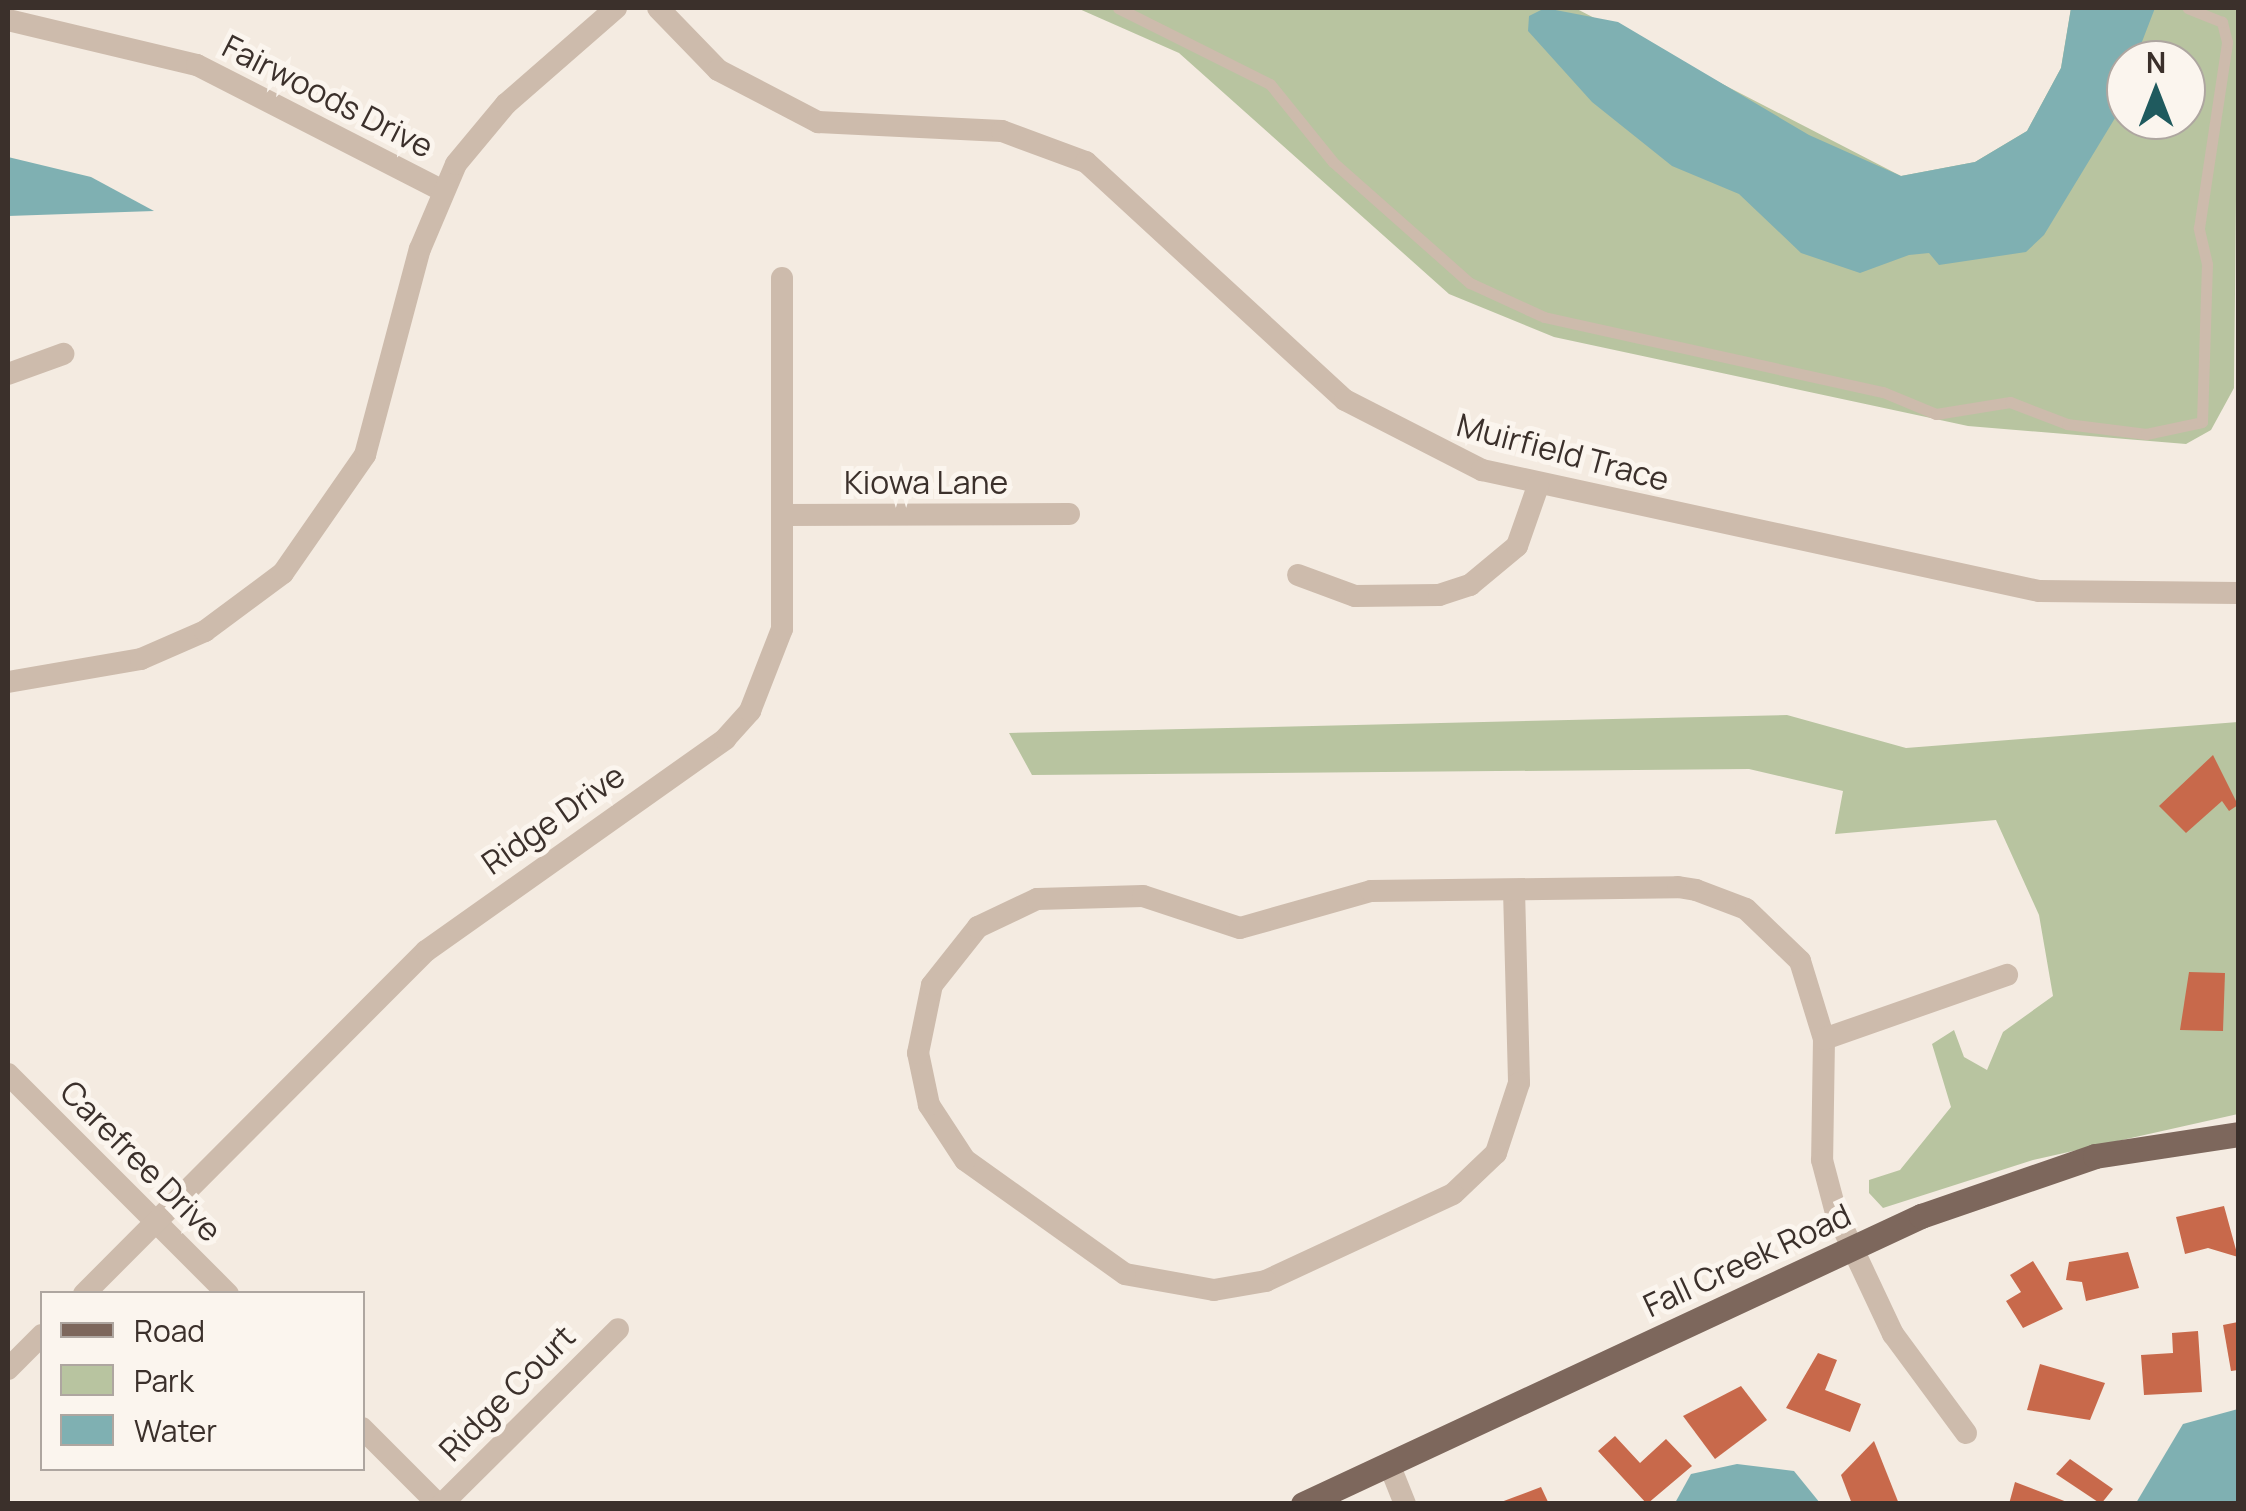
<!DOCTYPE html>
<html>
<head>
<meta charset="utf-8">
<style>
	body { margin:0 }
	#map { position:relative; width:2246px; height:1511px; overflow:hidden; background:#f4ebe1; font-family:Manrope,sans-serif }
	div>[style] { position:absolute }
	.green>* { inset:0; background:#b8c4a0 }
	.water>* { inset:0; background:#7fb0b2 }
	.building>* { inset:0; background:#c8694b }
	.service>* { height:11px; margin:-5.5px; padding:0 5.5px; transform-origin:5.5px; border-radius:5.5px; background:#cdbbac }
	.minor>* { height:22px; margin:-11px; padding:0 11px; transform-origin:11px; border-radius:11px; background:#cdbbac }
	.primary>* { height:25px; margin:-12.5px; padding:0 12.5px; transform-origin:12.5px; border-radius:12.5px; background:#7d675c }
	span { translate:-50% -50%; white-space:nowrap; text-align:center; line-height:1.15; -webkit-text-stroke:10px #fbf5ee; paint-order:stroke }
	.street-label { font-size:32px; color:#3b302b }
	.frame { position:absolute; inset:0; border:10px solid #3b302b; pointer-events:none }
	.legend { position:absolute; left:40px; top:1291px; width:325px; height:180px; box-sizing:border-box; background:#fbf5ee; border:2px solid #aea6a0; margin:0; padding:12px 18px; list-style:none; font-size:30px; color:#3b302b }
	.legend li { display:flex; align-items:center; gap:20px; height:50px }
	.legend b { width:50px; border:2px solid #aea6a0 }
	.north { position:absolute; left:2106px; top:40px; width:100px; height:100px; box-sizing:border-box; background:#fbf5ee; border:2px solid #aea6a0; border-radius:50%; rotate:0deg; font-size:28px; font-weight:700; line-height:40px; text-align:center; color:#3b302b }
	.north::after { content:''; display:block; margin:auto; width:35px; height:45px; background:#1f5a5e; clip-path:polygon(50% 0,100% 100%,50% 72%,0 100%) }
</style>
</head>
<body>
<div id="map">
	<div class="green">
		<i style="clip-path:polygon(evenodd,1077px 8px,1575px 8px,1901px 176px,1975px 162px,2027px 131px,2061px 68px,2071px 8px,2238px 8px,2234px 388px,2211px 430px,2186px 444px,1968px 426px,1554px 337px,1449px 294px,1179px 53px,1077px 8px,2126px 60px,2186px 60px,2186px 120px,2126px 120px,2126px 60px)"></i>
		<i style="clip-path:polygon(1787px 715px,1906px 748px,2238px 722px,2238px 1114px,2033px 1160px,1883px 1208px,1869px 1193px,1869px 1180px,1900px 1170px,1951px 1107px,1932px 1044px,1954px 1030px,1964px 1057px,1987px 1070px,2003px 1032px,2053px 996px,2039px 915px,1996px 820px,1835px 834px,1843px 791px,1749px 769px,1032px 775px,1009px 733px)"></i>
	</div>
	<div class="water">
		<i style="clip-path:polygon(1545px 8px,1618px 22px,1809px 135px,1901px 176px,1975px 162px,2027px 131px,2061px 68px,2071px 8px,2155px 8px,2135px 60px,2126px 60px,2126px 100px,2044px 235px,2026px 252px,1939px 265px,1929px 253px,1909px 255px,1860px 273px,1801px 253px,1739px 194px,1672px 166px,1592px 102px,1528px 31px,1529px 16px)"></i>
		<i style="clip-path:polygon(8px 157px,91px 177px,154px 211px,8px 216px)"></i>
		<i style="clip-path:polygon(2238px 1409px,2238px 1503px,2136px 1503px,2183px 1424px)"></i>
		<i style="clip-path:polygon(1737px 1464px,1794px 1471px,1820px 1503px,1675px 1503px,1691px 1474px)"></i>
	</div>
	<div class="building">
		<i style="clip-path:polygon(2213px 755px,2238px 805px,2229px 811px,2222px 801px,2186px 833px,2159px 806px)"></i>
		<i style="clip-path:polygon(2189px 972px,2225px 973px,2223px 1031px,2180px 1030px)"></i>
		<i style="clip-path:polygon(2224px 1206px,2238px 1257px,2208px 1248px,2185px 1254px,2176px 1217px)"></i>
		<i style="clip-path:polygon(2128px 1252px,2139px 1288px,2086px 1301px,2082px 1282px,2066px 1280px,2069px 1262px)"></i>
		<i style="clip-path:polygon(2033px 1261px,2063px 1309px,2023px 1328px,2006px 1301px,2021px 1292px,2010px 1275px)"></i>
		<i style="clip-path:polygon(2238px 1322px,2238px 1370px,2231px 1371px,2223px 1325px)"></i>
		<i style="clip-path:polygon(2198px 1331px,2202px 1392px,2144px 1395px,2141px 1355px,2173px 1353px,2172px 1333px)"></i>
		<i style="clip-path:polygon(1818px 1353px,1837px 1360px,1825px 1390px,1861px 1404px,1850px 1432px,1786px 1408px)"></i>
		<i style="clip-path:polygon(2040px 1364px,2105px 1383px,2090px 1420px,2027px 1410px)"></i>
		<i style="clip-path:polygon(1741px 1386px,1767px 1420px,1715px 1459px,1683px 1416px)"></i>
		<i style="clip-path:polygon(1615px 1436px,1640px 1463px,1666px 1439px,1692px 1466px,1647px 1504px,1598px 1451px)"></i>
		<i style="clip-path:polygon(1874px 1441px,1899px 1504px,1852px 1504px,1841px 1475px)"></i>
		<i style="clip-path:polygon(2070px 1459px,2113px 1489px,2101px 1504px,2056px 1474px)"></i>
		<i style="clip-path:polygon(2015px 1482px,2067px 1502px,2067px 1504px,2009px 1504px)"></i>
		<i style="clip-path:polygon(1541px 1487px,1549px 1504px,1501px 1504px,1501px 1502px)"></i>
	</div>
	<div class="service">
		<i style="left:1118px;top:8px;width:170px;rotate:26.6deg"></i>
		<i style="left:1270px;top:84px;width:100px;rotate:51.1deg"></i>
		<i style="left:1333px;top:162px;width:183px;rotate:41.5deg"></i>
		<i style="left:1470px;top:283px;width:81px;rotate:24.7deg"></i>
		<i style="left:1544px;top:317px;width:347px;rotate:12.5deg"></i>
		<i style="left:1883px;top:392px;width:57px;rotate:22.5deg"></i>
		<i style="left:1936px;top:414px;width:75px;rotate:-9.2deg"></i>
		<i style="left:2010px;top:402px;width:61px;rotate:21.1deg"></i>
		<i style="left:2067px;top:424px;width:80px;rotate:7.2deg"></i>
		<i style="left:2146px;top:434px;width:57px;rotate:-12.1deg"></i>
		<i style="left:2202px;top:422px;width:158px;rotate:-88.2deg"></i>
		<i style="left:2207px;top:264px;width:37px;rotate:-103deg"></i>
		<i style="left:2199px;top:228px;width:188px;rotate:-81.4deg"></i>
		<i style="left:2227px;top:42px;width:21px;rotate:-104deg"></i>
		<i style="left:2222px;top:22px;width:37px;rotate:-158deg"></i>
	</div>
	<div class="minor">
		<i style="left:658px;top:8px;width:86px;rotate:45.9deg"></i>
		<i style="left:718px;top:70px;width:113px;rotate:27.5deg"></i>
		<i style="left:818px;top:122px;width:184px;rotate:2.8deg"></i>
		<i style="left:1002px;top:131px;width:90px;rotate:20.3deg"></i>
		<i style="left:1086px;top:162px;width:352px;rotate:42.6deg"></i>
		<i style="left:1345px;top:400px;width:154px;rotate:27.1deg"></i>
		<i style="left:1482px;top:470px;width:570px;rotate:12.26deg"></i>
		<i style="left:2039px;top:591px;width:199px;rotate:0.6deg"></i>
		<i style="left:8px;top:20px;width:194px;rotate:13.4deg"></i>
		<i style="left:197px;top:65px;width:276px;rotate:27.1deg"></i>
		<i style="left:8px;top:374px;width:59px;rotate:-20deg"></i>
		<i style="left:783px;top:515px;width:286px;rotate:-0.2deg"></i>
		<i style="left:1298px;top:575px;width:61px;rotate:20.2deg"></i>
		<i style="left:1355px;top:596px;width:84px;rotate:-0.7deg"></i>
		<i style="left:1439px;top:595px;width:33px;rotate:-18deg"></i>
		<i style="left:1470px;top:585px;width:61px;rotate:-39.7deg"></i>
		<i style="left:1517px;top:546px;width:64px;rotate:-70.7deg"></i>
		<i style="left:8px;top:682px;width:135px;rotate:-9.8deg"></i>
		<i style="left:141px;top:659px;width:70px;rotate:-23.6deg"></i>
		<i style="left:205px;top:631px;width:97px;rotate:-36.6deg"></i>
		<i style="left:283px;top:573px;width:144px;rotate:-55.2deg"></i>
		<i style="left:365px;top:455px;width:213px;rotate:-75.1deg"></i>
		<i style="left:420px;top:249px;width:92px;rotate:-67deg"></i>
		<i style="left:456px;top:164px;width:78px;rotate:-50.2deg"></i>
		<i style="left:506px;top:104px;width:146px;rotate:-41.1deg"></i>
		<i style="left:1514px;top:890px;width:193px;rotate:88.5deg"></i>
		<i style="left:1519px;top:1083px;width:74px;rotate:108.2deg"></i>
		<i style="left:1496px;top:1153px;width:59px;rotate:136.4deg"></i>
		<i style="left:1453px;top:1194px;width:206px;rotate:155.1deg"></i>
		<i style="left:1266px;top:1281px;width:53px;rotate:170.2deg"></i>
		<i style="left:1214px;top:1290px;width:90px;rotate:-169.8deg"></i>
		<i style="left:1125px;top:1274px;width:196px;rotate:-144.5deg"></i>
		<i style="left:965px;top:1160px;width:66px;rotate:-123.2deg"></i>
		<i style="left:929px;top:1105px;width:53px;rotate:-101.9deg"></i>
		<i style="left:918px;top:1053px;width:69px;rotate:-78.4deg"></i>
		<i style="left:932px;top:985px;width:74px;rotate:-51.6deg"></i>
		<i style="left:978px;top:927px;width:65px;rotate:-25.4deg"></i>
		<i style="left:1037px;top:899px;width:106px;rotate:-1.6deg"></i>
		<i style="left:1143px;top:896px;width:102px;rotate:18.3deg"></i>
		<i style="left:1240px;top:928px;width:136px;rotate:-15.8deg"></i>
		<i style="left:1371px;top:891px;width:307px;rotate:-0.7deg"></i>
		<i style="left:1678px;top:887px;width:18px;rotate:9deg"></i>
		<i style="left:1696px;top:890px;width:53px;rotate:20.8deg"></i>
		<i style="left:1746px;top:909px;width:75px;rotate:43.9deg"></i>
		<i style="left:1800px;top:961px;width:82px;rotate:72.9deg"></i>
		<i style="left:1824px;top:1039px;width:121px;rotate:90.9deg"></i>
		<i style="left:1822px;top:1160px;width:55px;rotate:75.2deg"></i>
		<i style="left:1836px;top:1213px;width:134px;rotate:64.8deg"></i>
		<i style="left:1893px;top:1334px;width:123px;rotate:53.6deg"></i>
		<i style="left:1824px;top:1039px;width:194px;rotate:-19.3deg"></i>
		<i style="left:8px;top:1074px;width:311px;rotate:45deg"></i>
		<i style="left:84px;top:1294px;width:484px;rotate:-45.1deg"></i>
		<i style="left:426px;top:951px;width:367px;rotate:-35.3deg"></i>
		<i style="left:725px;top:739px;width:38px;rotate:-48deg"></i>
		<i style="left:750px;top:711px;width:88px;rotate:-68.7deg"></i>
		<i style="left:782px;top:629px;width:351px;rotate:-90deg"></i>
		<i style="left:8px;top:1369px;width:48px;rotate:-45deg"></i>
		<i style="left:362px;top:1428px;width:107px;rotate:45deg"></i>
		<i style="left:1389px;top:1464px;width:43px;rotate:68.2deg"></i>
		<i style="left:442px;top:1504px;width:248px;rotate:-44.8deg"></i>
	</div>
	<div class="primary">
		<i style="left:1303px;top:1504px;width:682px;rotate:-24.99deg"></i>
		<i style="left:1921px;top:1216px;width:184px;rotate:-19deg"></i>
		<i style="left:2095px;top:1156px;width:145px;rotate:-8.7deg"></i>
	</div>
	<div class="street-label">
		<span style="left:328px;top:96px;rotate:27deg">Fairwoods Drive</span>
		<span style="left:1563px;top:452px;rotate:15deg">Muirfield Trace</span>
		<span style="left:926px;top:482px">Kiowa Lane</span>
		<span style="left:553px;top:819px;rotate:-35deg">Ridge Drive</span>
		<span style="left:141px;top:1161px;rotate:45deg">Carefree Drive</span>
		<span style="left:1747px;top:1260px;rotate:-25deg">Fall Creek Road</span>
		<span style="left:507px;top:1393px;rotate:-45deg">Ridge Court</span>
	</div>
	<div class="frame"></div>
	<ul class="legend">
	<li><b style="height:12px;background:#7d675c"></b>Road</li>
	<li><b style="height:28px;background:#b8c4a0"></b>Park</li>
	<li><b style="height:28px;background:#7fb0b2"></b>Water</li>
	</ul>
	<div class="north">N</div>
</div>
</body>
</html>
